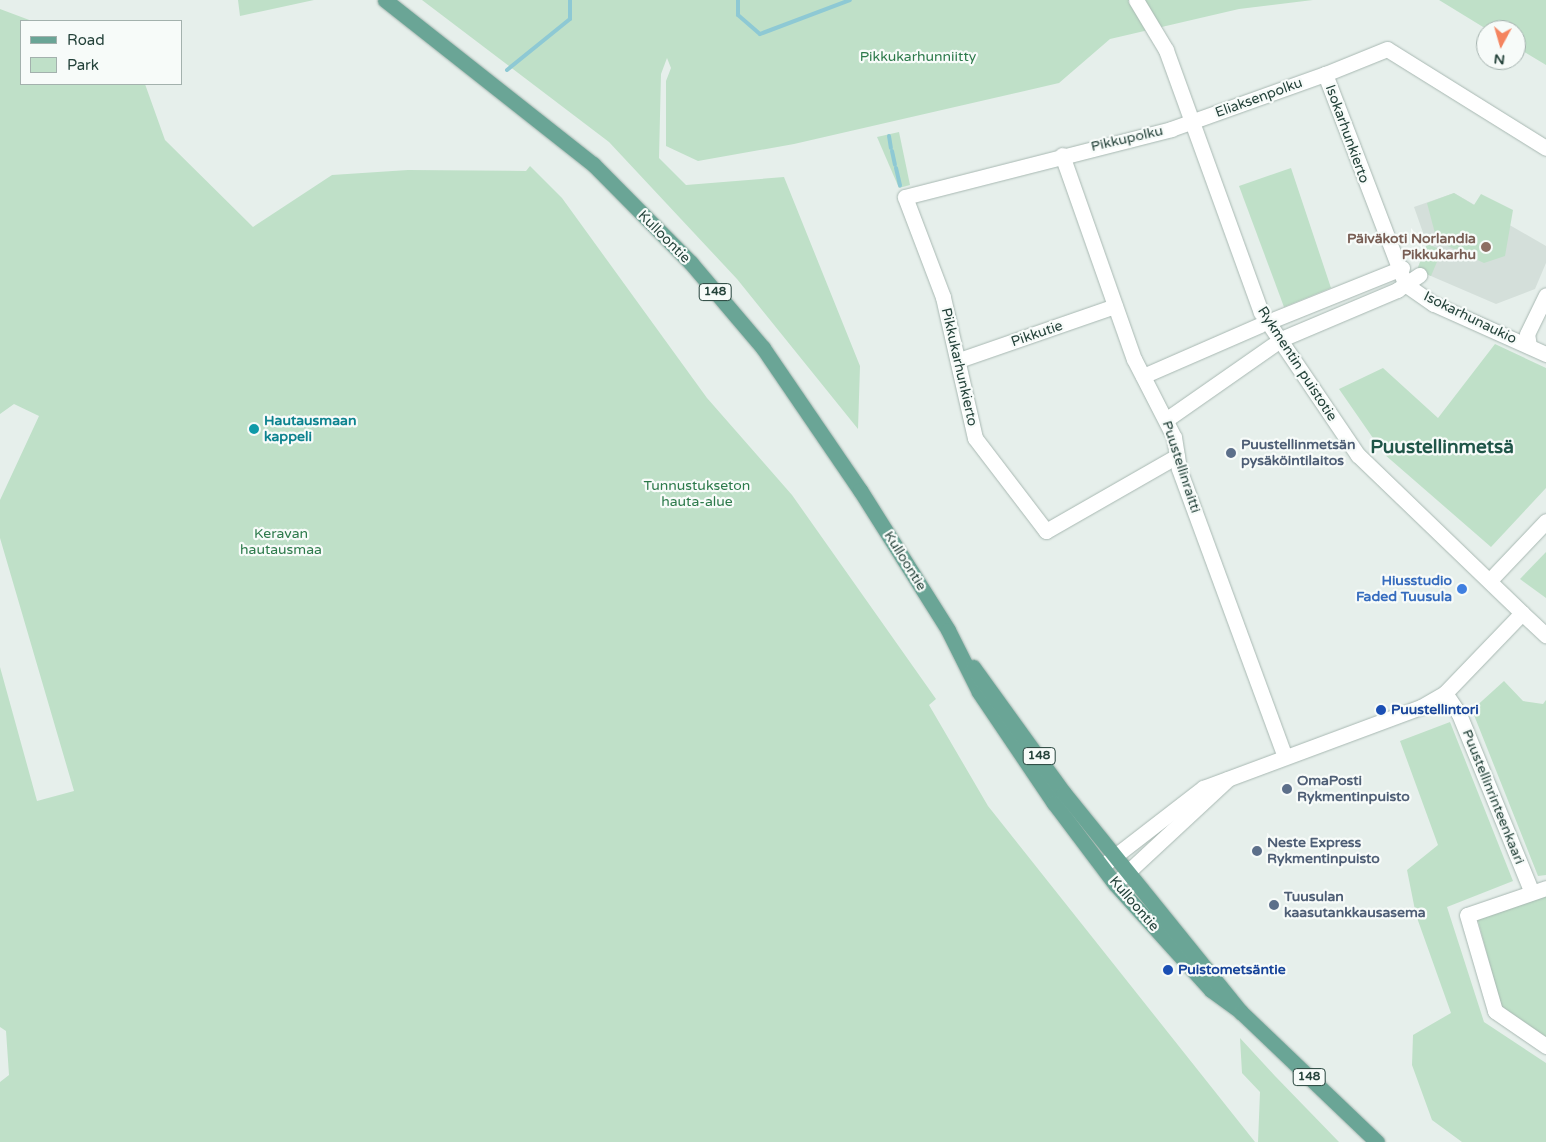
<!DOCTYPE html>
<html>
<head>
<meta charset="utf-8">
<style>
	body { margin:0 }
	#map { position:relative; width:1546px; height:1142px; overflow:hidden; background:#e6efeb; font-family:"Varela Round",sans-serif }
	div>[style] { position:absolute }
	.built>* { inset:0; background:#d4dfda }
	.green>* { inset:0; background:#bfe0c8 }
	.stream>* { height:4px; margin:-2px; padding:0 2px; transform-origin:2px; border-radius:2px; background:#8ec9d4 }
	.roads { filter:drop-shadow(0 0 1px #a8b8b2) drop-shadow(0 0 1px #a8b8b2) }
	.street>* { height:15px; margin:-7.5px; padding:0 7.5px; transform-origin:7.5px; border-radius:7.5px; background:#fff }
	.secondary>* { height:15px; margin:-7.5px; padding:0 7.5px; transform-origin:7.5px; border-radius:7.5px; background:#fff }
	.primary>* { height:15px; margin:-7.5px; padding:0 7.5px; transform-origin:7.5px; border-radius:7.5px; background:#6aa596 }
	.dots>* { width:14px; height:14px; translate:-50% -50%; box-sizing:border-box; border:2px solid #f7fbf9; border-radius:50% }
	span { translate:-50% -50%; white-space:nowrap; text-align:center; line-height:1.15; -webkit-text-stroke:4.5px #f7fbf9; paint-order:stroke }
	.shield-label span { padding:1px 4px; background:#f7fbf9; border:1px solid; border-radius:4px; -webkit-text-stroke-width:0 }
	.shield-label { font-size:12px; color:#24423a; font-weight:700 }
	.park-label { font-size:14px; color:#2d7a4b }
	.street-label { font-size:14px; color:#24423a }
	.education-label { font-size:14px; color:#785e54; font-weight:700 }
	.right { translate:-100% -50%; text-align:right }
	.culture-label { font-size:14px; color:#0d838f; font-weight:700 }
	.left { translate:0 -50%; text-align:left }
	.service-label { font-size:14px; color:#4e5e75; font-weight:700 }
	.shop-label { font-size:14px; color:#366cbe; font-weight:700 }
	.transit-label { font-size:14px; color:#164399; font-weight:700 }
	.district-label { font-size:19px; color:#1f5548; font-weight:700 }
	.legend { position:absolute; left:20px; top:20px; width:162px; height:65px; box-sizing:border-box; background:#f7fbf9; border:1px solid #a3b1ad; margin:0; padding:6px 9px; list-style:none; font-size:15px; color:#24423a }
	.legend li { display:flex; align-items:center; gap:10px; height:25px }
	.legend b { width:25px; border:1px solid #a3b1ad }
	.north { position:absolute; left:1476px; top:20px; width:50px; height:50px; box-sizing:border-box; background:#f7fbf9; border:1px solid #a3b1ad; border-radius:50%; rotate:186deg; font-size:14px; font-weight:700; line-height:20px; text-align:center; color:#24423a }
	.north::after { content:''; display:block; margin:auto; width:18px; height:22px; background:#f4845f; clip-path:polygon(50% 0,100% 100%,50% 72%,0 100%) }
</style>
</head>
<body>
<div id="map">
	<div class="built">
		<i style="clip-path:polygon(1454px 193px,1546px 246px,1546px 263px,1535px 289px,1496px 304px,1417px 270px,1427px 244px,1414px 207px)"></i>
	</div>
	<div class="green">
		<i style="clip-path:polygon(238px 0,314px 0,240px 16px)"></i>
		<i style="clip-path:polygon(422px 0,1313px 0,1239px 9px,1110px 39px,1059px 83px,794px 144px,698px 161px,666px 146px,666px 81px,671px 68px,667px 58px,661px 74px,659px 158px,686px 185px,784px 177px,860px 366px,858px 429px,737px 279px,609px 142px)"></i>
		<i style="clip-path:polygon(1439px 0,1546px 0,1546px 65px,1516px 47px,1516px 30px,1488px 30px)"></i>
		<i style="clip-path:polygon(0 9px,32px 21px,21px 21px,21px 84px,145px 84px,165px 140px,253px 227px,332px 175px,408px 170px,526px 171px,530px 166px,562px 198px,707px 398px,792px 495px,936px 699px,929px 705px,988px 806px,1255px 1142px,0 1142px,0 1082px,9px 1075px,6px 1031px,0 1027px,0 667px,37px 801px,74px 791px,0 538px,0 500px,39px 416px,14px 404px,0 414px)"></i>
		<i style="clip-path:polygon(899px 132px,910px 185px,899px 188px,877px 137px)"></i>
		<i style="clip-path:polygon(1291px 168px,1331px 288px,1284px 307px,1239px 186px)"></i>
		<i style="clip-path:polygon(1454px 193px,1474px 205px,1481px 194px,1513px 210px,1505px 256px,1484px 263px,1437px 241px,1427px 203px)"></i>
		<i style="clip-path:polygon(1427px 244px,1442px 250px,1431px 276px,1417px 270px)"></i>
		<i style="clip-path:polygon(1495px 344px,1546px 368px,1546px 488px,1491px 547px,1384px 454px,1339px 389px,1383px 368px,1438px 418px)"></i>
		<i style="clip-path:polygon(1546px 552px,1546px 598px,1520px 579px)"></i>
		<i style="clip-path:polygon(1504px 681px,1523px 701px,1543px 704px,1546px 700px,1546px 875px,1538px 876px,1472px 710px)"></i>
		<i style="clip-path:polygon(1450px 722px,1513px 881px,1447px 907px,1484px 1022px,1546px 1063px,1546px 1142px,1462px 1142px,1432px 1120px,1412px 1065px,1413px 1035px,1451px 1013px,1416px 915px,1407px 870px,1438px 845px,1400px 741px)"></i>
		<i style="clip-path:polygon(1546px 894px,1546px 1037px,1501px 1006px,1477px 917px)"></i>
		<i style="clip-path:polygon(1240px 1038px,1275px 1076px,1339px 1142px,1258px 1142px,1260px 1092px,1242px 1073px)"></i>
	</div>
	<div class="stream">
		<i style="left:738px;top:0;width:15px;rotate:90deg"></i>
		<i style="left:738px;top:15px;width:29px;rotate:41deg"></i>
		<i style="left:760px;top:34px;width:96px;rotate:-20.7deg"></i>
		<i style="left:507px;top:70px;width:81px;rotate:-39deg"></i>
		<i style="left:570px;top:19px;width:19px;rotate:-90deg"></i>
		<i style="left:889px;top:136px;width:12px;rotate:81deg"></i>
		<i style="left:892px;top:151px;width:14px;rotate:78deg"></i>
		<i style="left:896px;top:168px;width:18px;rotate:77deg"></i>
	</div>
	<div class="roads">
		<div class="street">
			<i style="left:1136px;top:0;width:58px;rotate:59deg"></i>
			<i style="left:1166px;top:50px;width:279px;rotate:70.1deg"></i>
			<i style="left:1261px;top:312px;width:173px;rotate:55.9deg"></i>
			<i style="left:1358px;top:455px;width:228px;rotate:43.9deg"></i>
			<i style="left:1546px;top:148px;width:187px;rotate:-148.1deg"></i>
			<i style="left:1387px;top:49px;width:67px;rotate:158deg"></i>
			<i style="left:1325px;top:74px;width:225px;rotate:69.1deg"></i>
			<i style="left:1405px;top:284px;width:35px;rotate:35deg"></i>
			<i style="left:1434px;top:304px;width:123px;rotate:24.1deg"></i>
			<i style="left:1062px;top:155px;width:216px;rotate:70.6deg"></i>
			<i style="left:1134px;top:359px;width:88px;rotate:62.9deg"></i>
			<i style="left:1174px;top:437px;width:32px;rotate:81deg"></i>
			<i style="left:1179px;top:469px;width:305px;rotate:69.8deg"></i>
			<i style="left:1275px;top:319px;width:137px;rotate:-21.9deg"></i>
			<i style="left:1286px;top:337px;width:121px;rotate:-22.9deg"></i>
			<i style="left:1397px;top:290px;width:27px;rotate:-34deg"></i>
			<i style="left:1529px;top:346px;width:12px;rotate:-99deg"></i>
			<i style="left:1527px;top:334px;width:43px;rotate:-64deg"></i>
			<i style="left:959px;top:360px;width:165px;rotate:-19.1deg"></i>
			<i style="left:1143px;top:376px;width:128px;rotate:-23.6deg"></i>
			<i style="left:1167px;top:419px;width:129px;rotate:-34.9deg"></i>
			<i style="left:1177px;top:456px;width:151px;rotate:150.2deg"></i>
			<i style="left:1046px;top:531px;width:117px;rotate:-127.4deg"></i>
			<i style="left:975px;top:438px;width:145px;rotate:-102.8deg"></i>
			<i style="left:943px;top:297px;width:107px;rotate:-110.8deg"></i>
			<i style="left:905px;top:197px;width:275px;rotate:-14.3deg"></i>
			<i style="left:1171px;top:129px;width:164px;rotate:-19.7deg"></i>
			<i style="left:1491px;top:579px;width:80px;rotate:-46.5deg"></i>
			<i style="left:1445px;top:693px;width:25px;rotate:56deg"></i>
			<i style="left:1459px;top:714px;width:190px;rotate:67.8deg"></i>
			<i style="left:1546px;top:888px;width:83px;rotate:161.1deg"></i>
			<i style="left:1467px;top:915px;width:100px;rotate:73.7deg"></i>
			<i style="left:1495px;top:1011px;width:62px;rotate:34.5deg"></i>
		</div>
		<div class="secondary">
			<i style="left:1102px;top:866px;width:128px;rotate:-37.7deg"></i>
			<i style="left:1203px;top:788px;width:233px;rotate:-20.4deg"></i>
			<i style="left:1421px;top:707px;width:28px;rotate:-30deg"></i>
			<i style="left:1445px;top:693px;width:111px;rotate:-46.1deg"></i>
			<i style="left:1522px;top:613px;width:33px;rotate:43deg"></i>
			<i style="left:1115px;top:884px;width:154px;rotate:-42.9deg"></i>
		</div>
		<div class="primary">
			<i style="left:385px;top:0;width:265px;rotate:38.3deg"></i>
			<i style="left:593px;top:164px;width:139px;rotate:45.3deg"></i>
			<i style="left:691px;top:263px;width:111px;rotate:49.7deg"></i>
			<i style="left:763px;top:348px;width:172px;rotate:55.7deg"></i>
			<i style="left:860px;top:490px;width:165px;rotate:57.8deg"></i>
			<i style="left:948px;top:630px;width:69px;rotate:63.4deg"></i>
			<i style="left:979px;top:692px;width:134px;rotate:56deg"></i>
			<i style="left:1054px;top:803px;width:101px;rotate:53deg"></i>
			<i style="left:1115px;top:884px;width:143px;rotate:47.8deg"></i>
			<i style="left:1211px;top:990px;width:37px;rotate:36deg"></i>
			<i style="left:973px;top:667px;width:155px;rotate:54.2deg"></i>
			<i style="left:1064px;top:793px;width:282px;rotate:51.1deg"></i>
			<i style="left:1241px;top:1012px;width:188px;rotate:43.7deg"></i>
		</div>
	</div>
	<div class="dots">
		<i style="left:1486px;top:247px;background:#8d6e63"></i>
		<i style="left:254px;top:429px;background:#0f9aa8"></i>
		<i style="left:1231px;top:453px;background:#5c6f8a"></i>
		<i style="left:1462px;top:589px;background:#3f7fe0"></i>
		<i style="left:1381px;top:710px;background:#1a4fb4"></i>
		<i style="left:1287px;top:789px;background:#5c6f8a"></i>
		<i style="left:1257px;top:851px;background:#5c6f8a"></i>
		<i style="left:1274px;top:905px;background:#5c6f8a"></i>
		<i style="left:1168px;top:970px;background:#1a4fb4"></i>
	</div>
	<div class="shield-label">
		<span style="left:715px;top:292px">148</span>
		<span style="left:1039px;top:756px">148</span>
		<span style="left:1309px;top:1077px">148</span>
	</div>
	<div class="park-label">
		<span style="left:918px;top:57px">Pikkukarhunniitty</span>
		<span style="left:697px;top:494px">Tunnustukseton<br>hauta-alue</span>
		<span style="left:281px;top:542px">Keravan<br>hautausmaa</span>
	</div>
	<div class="street-label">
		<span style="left:1259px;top:98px;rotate:-20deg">Eliaksenpolku</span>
		<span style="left:1347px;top:134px;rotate:70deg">Isokarhunkierto</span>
		<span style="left:1127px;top:139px;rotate:-13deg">Pikkupolku</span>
		<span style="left:664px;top:237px;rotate:45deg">Kulloontie</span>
		<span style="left:1470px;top:318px;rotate:26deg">Isokarhunaukio</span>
		<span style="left:1037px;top:334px;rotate:-19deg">Pikkutie</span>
		<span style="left:1297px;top:364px;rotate:57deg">Rykmentin puistotie</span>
		<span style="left:959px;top:367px;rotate:77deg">Pikkukarhunkierto</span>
		<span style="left:1181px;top:467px;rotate:72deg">Puustellinraitti</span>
		<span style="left:905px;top:561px;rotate:58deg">Kulloontie</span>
		<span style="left:1493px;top:797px;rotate:68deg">Puustellinrinteenkaari</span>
		<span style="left:1134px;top:904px;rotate:49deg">Kulloontie</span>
	</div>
	<div class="education-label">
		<span class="right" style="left:1476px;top:247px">Päiväkoti Norlandia<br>Pikkukarhu</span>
	</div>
	<div class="culture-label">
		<span class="left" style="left:264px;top:429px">Hautausmaan<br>kappeli</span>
	</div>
	<div class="service-label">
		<span class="left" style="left:1241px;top:453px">Puustellinmetsän<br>pysäköintilaitos</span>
		<span class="left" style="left:1297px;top:789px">OmaPosti<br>Rykmentinpuisto</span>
		<span class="left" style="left:1267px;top:851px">Neste Express<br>Rykmentinpuisto</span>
		<span class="left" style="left:1284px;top:905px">Tuusulan<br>kaasutankkausasema</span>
	</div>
	<div class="shop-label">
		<span class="right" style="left:1452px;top:589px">Hiusstudio<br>Faded Tuusula</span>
	</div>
	<div class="transit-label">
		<span class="left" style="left:1391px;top:710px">Puustellintori</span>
		<span class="left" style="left:1178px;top:970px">Puistometsäntie</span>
	</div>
	<div class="district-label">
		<span style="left:1442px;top:448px">Puustellinmetsä</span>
	</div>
	<ul class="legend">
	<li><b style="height:6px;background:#6aa596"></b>Road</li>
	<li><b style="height:14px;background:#bfe0c8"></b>Park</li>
	</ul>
	<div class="north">N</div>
</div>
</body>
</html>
